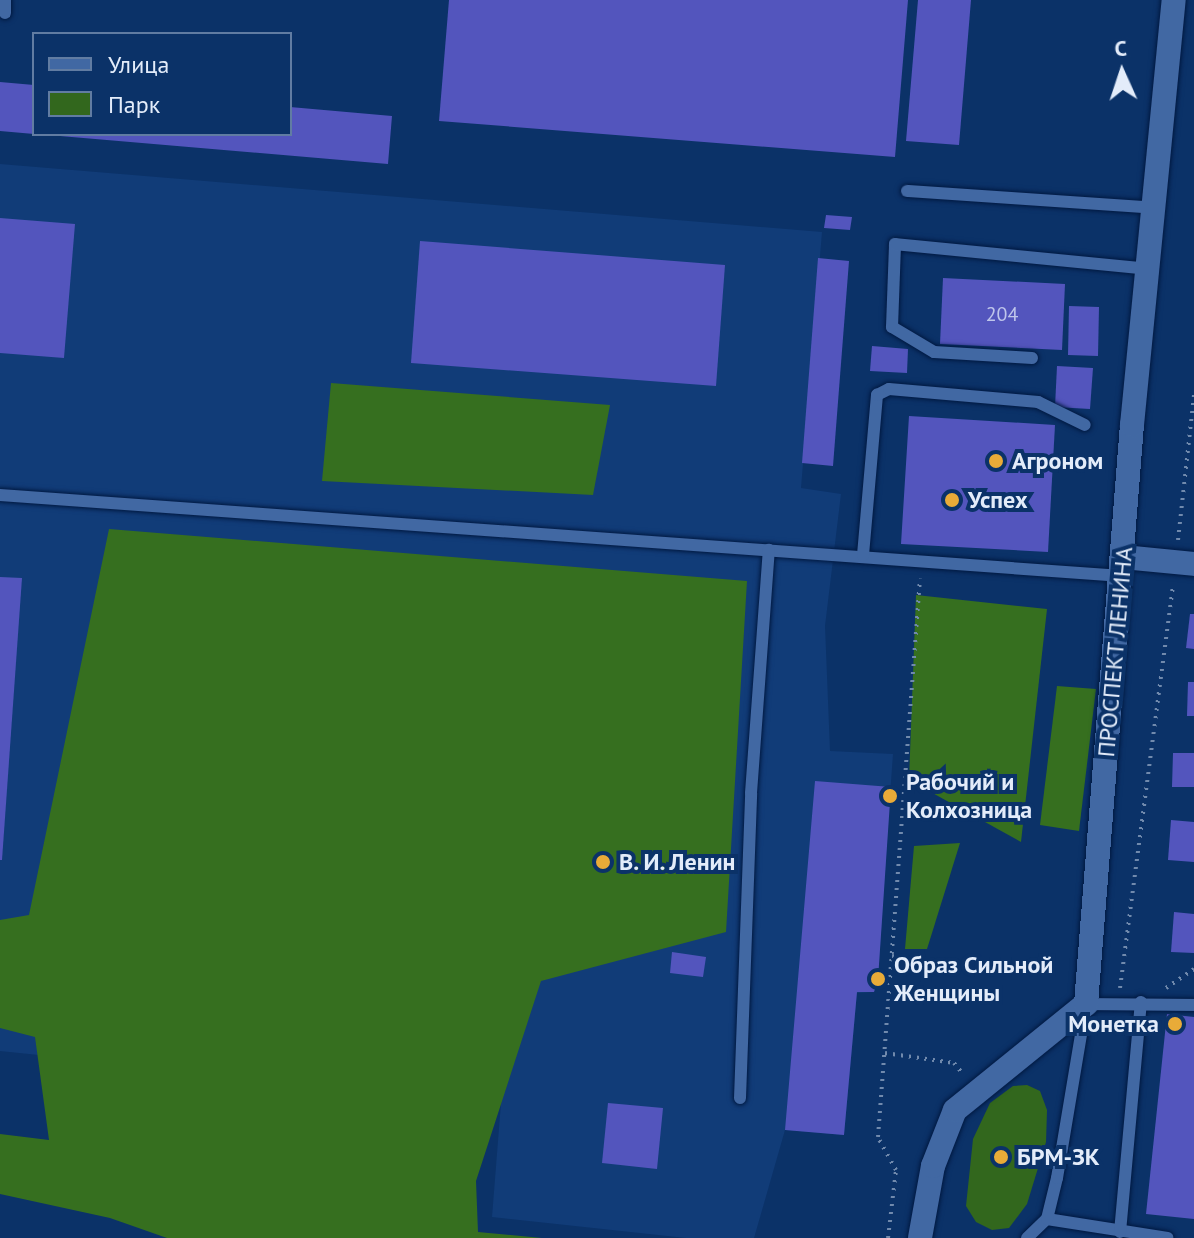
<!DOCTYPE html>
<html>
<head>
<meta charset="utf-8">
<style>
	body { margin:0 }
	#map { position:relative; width:1194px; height:1238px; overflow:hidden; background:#0b3268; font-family:"PT Sans",sans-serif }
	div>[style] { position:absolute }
	.built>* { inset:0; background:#113c78 }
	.green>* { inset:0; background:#32671d }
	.forest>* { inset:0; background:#366f1f }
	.building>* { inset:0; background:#5355bd }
	.path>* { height:4px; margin-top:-2px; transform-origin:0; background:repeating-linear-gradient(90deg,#718aad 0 2px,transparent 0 8px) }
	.roads { filter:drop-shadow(0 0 2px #001941) drop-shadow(0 0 2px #001941) }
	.lane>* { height:12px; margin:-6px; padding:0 6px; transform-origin:6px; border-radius:6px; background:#4168a3 }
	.street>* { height:24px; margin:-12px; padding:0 12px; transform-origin:12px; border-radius:12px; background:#4168a3 }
	.secondary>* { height:24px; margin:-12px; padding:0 12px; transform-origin:12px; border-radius:12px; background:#4168a3 }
	.dots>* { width:22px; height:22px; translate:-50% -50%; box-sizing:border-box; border:4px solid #0b3268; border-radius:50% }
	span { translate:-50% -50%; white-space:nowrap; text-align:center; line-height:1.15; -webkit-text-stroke:8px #0b3268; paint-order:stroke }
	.number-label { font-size:20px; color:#bfc6eb }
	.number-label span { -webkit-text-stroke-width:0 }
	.poi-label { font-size:24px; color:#e3ecfa; font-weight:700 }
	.left { translate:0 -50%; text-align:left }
	.right { translate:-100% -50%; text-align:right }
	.street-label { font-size:24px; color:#e3ecfa }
	.legend { position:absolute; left:32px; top:32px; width:260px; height:104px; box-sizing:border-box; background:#0b3268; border:2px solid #617ca2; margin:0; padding:10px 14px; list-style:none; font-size:24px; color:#e3ecfa }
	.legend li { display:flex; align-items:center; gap:16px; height:40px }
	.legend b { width:40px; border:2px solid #617ca2 }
	.north { position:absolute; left:1082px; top:32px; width:80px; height:80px; -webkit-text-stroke:6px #0b3268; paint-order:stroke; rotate:357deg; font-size:22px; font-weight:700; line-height:32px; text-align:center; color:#e3ecfa }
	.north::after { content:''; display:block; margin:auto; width:28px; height:36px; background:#e3ecfa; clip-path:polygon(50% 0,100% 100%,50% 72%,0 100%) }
</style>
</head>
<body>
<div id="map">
	<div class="built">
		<i style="clip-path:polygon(0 164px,822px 232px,801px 488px,841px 494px,825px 626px,830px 751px,893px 754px,890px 796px,878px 979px,874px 992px,857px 993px,844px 1135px,785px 1130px,754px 1238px,686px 1238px,492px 1217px,501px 1103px,0 1051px)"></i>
	</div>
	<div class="green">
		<i style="clip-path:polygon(1027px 1085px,1040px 1091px,1047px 1110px,1046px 1142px,1027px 1204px,1009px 1228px,992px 1230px,976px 1222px,966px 1206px,973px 1139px,990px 1103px,1013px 1086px)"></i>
	</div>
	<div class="forest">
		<i style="clip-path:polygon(331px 383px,610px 405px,593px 495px,322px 481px)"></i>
		<i style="clip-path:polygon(109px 529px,747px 581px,726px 932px,541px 981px,476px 1181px,478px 1232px,542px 1238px,167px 1238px,110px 1218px,0 1194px,0 1134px,49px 1140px,35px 1037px,0 1028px,0 920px,29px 915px)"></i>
		<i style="clip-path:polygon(916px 595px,1047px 609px,1021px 842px,909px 780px)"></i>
		<i style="clip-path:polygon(1057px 686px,1096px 689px,1079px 831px,1040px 825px)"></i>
		<i style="clip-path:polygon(960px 843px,927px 949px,905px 949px,914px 846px)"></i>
	</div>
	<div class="building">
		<i style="clip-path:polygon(449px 0,908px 0,895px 157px,439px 121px)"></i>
		<i style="clip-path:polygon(918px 0,971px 0,959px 145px,906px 141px)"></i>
		<i style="clip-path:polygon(0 82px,34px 85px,34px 134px,0 131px)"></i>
		<i style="clip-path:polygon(290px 107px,392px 116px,388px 164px,60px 136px,290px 134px)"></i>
		<i style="clip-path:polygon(826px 215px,852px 217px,850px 230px,824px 228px)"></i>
		<i style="clip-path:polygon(0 218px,75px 224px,64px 358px,0 353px)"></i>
		<i style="clip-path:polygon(420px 241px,725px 265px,716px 386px,411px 363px)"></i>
		<i style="clip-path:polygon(818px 258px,849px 261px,833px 466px,802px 463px)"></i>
		<i style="clip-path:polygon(943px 278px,1065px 284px,1062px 350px,940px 344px)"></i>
		<i style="clip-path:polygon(1069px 306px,1099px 307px,1098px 356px,1068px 355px)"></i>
		<i style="clip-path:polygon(872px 346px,908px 349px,907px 373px,870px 371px)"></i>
		<i style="clip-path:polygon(1057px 366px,1093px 368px,1090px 409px,1055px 407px)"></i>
		<i style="clip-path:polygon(909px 416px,1055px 425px,1048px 552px,901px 544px)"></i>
		<i style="clip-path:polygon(0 577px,22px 578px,2px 860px,0 860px)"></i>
		<i style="clip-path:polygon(1190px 614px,1194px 614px,1194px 649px,1186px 648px)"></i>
		<i style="clip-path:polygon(1188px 682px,1194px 682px,1194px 716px,1187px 716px)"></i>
		<i style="clip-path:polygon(1173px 753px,1194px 753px,1194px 787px,1172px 787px)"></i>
		<i style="clip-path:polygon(815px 781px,891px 787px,878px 979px,874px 992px,857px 992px,844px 1135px,785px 1130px)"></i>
		<i style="clip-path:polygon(1171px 820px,1194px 822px,1194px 862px,1168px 860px)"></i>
		<i style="clip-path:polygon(1174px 912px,1194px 914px,1194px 953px,1171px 952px)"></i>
		<i style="clip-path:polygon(672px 952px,706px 957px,703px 977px,670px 973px)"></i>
		<i style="clip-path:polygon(1167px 1014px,1194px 1017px,1194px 1219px,1146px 1214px)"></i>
		<i style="clip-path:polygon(608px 1103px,663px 1108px,657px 1169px,602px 1163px)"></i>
	</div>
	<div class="path">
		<i style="left:1178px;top:540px;width:146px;rotate:-83.7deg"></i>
		<i style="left:892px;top:956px;width:59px;rotate:8.8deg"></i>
		<i style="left:1120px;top:988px;width:407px;rotate:-82.5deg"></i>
		<i style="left:1166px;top:988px;width:34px;rotate:-34deg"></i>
		<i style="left:885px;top:1053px;width:70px;rotate:8.2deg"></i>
		<i style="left:954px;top:1063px;width:13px;rotate:51deg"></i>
		<i style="left:888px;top:1238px;width:68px;rotate:-83.3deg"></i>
		<i style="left:896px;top:1170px;width:38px;rotate:-119deg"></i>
		<i style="left:878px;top:1137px;width:560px;rotate:-85.7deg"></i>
	</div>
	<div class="roads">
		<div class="lane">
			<i style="left:5px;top:13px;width:13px;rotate:-90deg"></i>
			<i style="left:907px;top:191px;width:249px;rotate:3.9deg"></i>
			<i style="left:1032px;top:358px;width:98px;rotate:-176.5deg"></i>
			<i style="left:934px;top:352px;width:49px;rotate:-149.2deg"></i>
			<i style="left:892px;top:327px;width:83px;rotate:-87.9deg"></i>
			<i style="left:895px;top:244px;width:255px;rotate:5.6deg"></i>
			<i style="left:0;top:495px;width:1125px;rotate:4.13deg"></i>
			<i style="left:863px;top:555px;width:161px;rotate:-85deg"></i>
			<i style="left:877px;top:395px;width:13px;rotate:-27deg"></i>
			<i style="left:889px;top:389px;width:150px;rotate:5deg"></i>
			<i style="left:1038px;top:402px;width:52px;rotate:26.1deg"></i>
			<i style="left:740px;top:1098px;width:305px;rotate:-87.9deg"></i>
			<i style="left:751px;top:793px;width:244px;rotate:-85.8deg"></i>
			<i style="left:1047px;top:1219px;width:122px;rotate:8.9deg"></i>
			<i style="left:1120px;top:1232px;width:231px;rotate:-84.8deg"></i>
			<i style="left:1027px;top:1238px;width:28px;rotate:-44deg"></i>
			<i style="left:1047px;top:1219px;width:42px;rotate:-76.3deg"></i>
			<i style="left:1057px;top:1178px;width:176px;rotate:-80.5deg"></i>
			<i style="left:1086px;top:1004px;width:108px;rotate:0.5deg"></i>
		</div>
		<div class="street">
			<i style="left:1123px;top:557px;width:71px;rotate:5.6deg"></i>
		</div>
		<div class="secondary">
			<i style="left:920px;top:1238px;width:73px;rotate:-79.8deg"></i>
			<i style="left:933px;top:1166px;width:60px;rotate:-68.6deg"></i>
			<i style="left:955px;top:1110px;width:169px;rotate:-39deg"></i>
			<i style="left:1086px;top:1004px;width:581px;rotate:-85.46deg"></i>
			<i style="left:1132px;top:425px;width:427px;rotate:-84.4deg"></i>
		</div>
	</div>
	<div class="dots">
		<i style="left:996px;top:461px;background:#e9ab38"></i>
		<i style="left:952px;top:500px;background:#e9ab38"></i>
		<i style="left:890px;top:796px;background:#e9ab38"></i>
		<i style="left:603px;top:862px;background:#e9ab38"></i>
		<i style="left:878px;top:979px;background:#e9ab38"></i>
		<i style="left:1175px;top:1024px;background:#e9ab38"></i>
		<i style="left:1001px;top:1157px;background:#e9ab38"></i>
	</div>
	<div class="number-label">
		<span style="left:1002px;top:314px">204</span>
	</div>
	<div class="poi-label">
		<span class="left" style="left:1012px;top:461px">Агроном</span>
		<span class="left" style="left:968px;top:500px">Успех</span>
		<span class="left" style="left:906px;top:796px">Рабочий и<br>Колхозница</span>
		<span class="left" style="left:619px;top:862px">В. И. Ленин</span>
		<span class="left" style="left:894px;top:979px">Образ Сильной<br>Женщины</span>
		<span class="right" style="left:1159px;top:1024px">Монетка</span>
		<span class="left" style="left:1017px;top:1157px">БРМ-ЗК</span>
	</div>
	<div class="street-label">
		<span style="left:1115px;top:652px;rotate:-85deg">ПРОСПЕКТ ЛЕНИНА</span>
	</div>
	<ul class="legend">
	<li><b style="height:10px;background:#4168a3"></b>Улица</li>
	<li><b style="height:22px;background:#32671d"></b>Парк</li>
	</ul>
	<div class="north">С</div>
</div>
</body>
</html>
